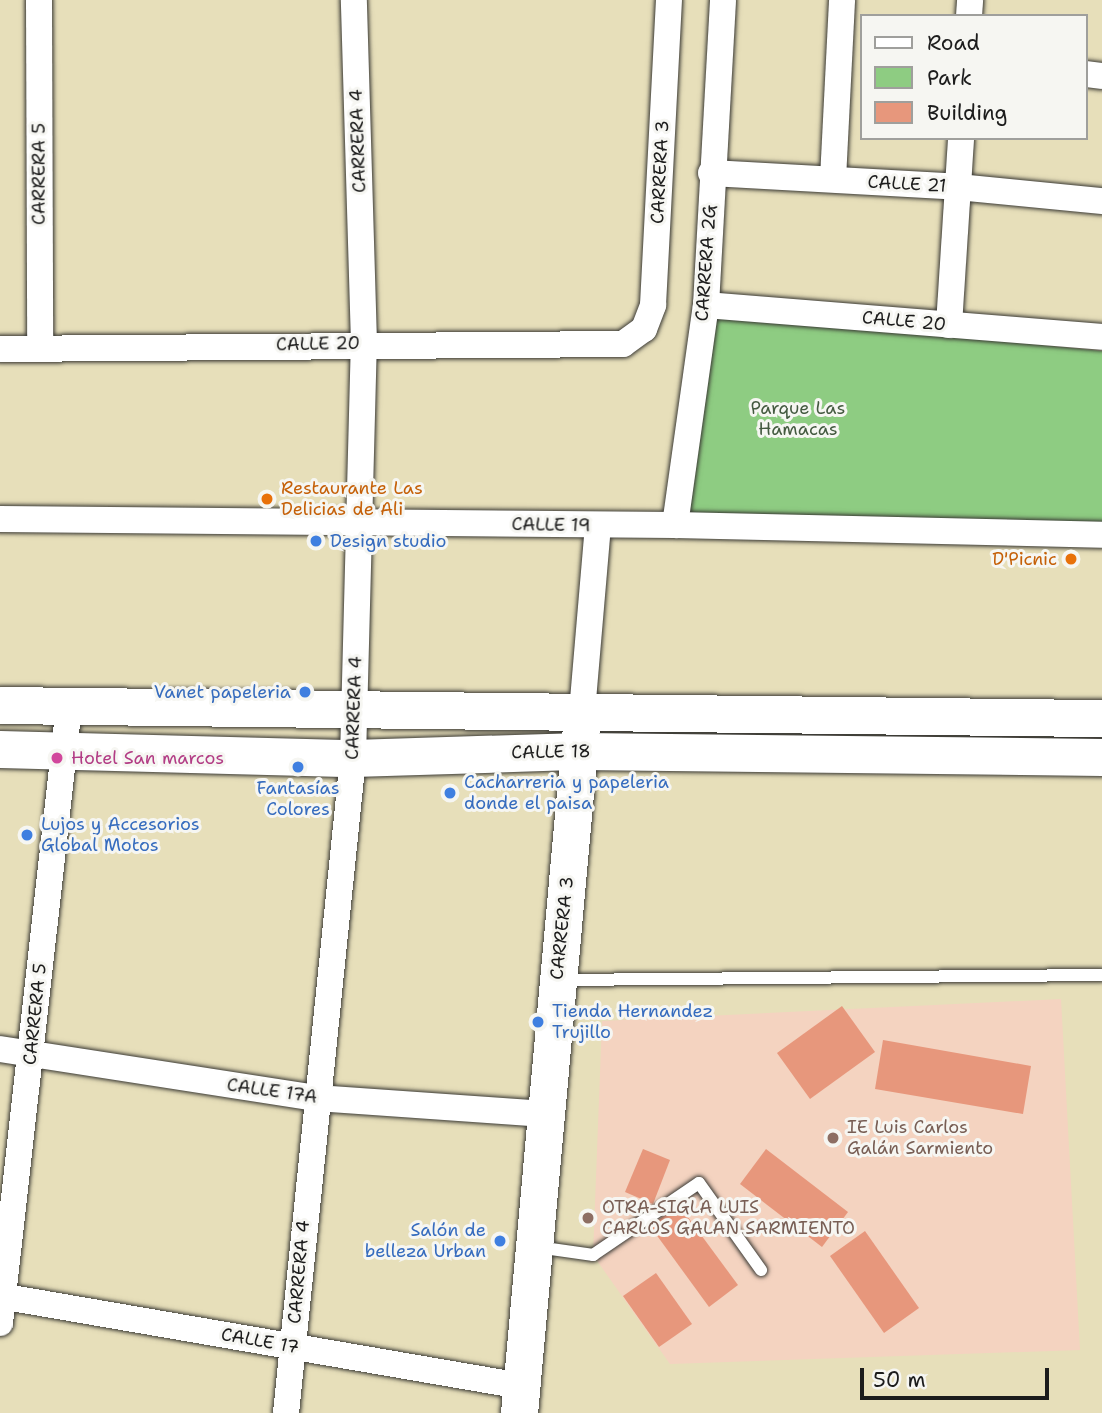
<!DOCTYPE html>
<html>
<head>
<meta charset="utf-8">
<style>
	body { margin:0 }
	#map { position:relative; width:1102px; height:1413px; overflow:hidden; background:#e7dfba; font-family:"Shantell Sans",sans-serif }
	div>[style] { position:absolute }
	.built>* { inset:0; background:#f4d3c0 }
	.green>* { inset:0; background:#8ecc82 }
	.building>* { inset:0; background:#e7977c }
	.roads { filter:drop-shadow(0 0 2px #3a3934) drop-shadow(0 0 2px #3a3934) }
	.lane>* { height:12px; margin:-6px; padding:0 6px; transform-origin:6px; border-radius:6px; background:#fff }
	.street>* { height:26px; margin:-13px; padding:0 13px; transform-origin:13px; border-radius:13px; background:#fff }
	.secondary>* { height:37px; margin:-18.5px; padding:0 18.5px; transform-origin:18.5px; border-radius:18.5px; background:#fff }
	.dots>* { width:19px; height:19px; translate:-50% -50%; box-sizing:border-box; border:4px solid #f6f6f2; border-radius:50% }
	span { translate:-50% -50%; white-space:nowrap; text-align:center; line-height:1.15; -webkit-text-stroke:6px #f6f6f2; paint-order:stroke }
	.street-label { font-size:18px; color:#1c1c1c }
	.park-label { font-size:18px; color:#445a40 }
	.food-label { font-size:18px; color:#c56008 }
	.left { translate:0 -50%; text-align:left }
	.right { translate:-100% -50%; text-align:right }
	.shop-label { font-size:18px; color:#366cbe }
	.hotel-label { font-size:18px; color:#b23c85 }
	.education-label { font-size:18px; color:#785e54 }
	.legend { position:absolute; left:860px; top:14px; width:228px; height:126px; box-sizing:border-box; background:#f6f6f2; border:2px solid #9f9f9c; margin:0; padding:9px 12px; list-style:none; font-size:21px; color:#1c1c1c }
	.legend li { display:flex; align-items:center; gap:14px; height:35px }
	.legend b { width:35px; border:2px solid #9f9f9c }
	.scale { position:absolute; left:860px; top:1368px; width:189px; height:32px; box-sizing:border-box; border:4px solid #1c1c1c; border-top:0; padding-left:9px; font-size:21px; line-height:24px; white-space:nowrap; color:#1c1c1c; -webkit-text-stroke:5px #f6f6f2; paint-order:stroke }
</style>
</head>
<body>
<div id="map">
	<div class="built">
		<i style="clip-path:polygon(1061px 999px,1080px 1350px,670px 1364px,593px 1255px,602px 1021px)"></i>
	</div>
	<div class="green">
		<i style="clip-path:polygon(713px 313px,1102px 351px,1102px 522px,686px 515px)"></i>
	</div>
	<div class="building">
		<i style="clip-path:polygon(842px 1006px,875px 1052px,810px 1099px,777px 1053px)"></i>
		<i style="clip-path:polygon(883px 1040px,1031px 1066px,1023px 1114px,875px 1089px)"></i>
		<i style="clip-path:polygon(643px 1149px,670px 1160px,653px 1204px,625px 1192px)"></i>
		<i style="clip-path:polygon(766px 1149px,848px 1212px,822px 1247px,740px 1184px)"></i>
		<i style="clip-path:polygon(679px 1205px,738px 1285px,709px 1307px,650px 1226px)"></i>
		<i style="clip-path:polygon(865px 1231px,919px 1308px,884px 1333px,830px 1256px)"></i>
		<i style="clip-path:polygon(656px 1273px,692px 1324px,659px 1347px,623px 1296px)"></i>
	</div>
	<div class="roads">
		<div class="lane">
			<i style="left:561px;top:980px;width:541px;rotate:-0.53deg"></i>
			<i style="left:537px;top:1247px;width:57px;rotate:8.1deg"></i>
			<i style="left:593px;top:1255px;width:128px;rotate:-34.2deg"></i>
			<i style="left:699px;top:1183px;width:107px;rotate:54.5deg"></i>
		</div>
		<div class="street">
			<i style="left:39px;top:0;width:349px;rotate:89.8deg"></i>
			<i style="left:969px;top:16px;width:16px;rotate:-86deg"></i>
			<i style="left:1086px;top:74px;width:16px;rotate:7deg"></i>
			<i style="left:711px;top:173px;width:247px;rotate:3.2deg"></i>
			<i style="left:958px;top:187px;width:145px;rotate:5.6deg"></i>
			<i style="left:833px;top:179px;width:179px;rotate:-87.1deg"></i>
			<i style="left:706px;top:305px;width:397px;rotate:4.6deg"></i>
			<i style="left:949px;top:325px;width:187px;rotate:-86.3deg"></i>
			<i style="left:0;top:349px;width:623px;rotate:-0.46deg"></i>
			<i style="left:623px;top:344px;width:26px;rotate:-36deg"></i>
			<i style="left:644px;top:329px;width:26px;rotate:-69deg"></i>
			<i style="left:653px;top:305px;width:305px;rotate:-87deg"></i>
			<i style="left:0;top:519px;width:675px;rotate:0.51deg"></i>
			<i style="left:675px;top:525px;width:427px;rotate:1.3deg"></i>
			<i style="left:675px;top:525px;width:222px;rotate:-82deg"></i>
			<i style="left:706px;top:305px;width:305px;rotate:-86.8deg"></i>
			<i style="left:582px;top:712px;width:187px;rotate:-85.1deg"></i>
			<i style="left:0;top:1049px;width:319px;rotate:8.8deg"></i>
			<i style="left:315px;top:1098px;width:232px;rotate:4deg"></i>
			<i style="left:0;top:1296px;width:529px;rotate:9.8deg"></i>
			<i style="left:0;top:1323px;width:621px;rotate:-83.62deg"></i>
			<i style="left:286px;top:1413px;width:658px;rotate:-84.16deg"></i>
			<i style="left:353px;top:758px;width:415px;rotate:-88.5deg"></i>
			<i style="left:364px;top:343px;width:343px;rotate:-91.7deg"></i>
		</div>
		<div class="secondary">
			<i style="left:0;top:705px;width:1102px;rotate:0.68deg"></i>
			<i style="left:0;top:749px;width:353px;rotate:1.5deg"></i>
			<i style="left:353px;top:758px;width:227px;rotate:-1.8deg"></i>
			<i style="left:580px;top:751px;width:522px;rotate:0.66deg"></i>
			<i style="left:519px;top:1413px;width:689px;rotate:-84.84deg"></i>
		</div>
	</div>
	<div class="dots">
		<i style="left:267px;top:499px;background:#e8710a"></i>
		<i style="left:316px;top:541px;background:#3f7fe0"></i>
		<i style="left:1071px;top:559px;background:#e8710a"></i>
		<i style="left:305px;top:692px;background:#3f7fe0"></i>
		<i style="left:57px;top:758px;background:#d1479c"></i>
		<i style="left:298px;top:767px;background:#3f7fe0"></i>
		<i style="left:450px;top:793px;background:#3f7fe0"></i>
		<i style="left:27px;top:835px;background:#3f7fe0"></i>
		<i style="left:538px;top:1022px;background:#3f7fe0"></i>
		<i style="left:833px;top:1138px;background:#8d6e63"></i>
		<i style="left:588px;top:1218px;background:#8d6e63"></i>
		<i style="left:500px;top:1241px;background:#3f7fe0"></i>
	</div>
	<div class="street-label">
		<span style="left:358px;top:141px;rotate:-92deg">CARRERA 4</span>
		<span style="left:660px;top:172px;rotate:-87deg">CARRERA 3</span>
		<span style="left:39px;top:174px;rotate:-90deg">CARRERA 5</span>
		<span style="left:907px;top:184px;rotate:3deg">CALLE 21</span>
		<span style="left:706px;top:263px;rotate:-86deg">CARRERA 2G</span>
		<span style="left:904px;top:321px;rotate:5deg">CALLE 20</span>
		<span style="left:318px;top:344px;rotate:-1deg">CALLE 20</span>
		<span style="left:551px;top:525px;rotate:1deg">CALLE 19</span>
		<span style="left:354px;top:708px;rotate:-88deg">CARRERA 4</span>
		<span style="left:551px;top:752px;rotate:-1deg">CALLE 18</span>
		<span style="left:562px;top:928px;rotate:-84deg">CARRERA 3</span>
		<span style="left:35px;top:1014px;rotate:-84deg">CARRERA 5</span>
		<span style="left:272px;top:1091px;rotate:8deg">CALLE 17A</span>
		<span style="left:299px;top:1272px;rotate:-85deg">CARRERA 4</span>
		<span style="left:260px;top:1341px;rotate:10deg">CALLE 17</span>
	</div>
	<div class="park-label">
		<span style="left:798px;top:419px">Parque Las<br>Hamacas</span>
	</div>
	<div class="food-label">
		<span class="left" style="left:281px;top:499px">Restaurante Las<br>Delicias de Ali</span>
		<span class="right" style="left:1057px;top:559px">D'Picnic</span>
	</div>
	<div class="shop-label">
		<span class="left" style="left:330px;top:541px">Design studio</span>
		<span class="right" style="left:291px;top:692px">Vanet papeleria</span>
		<span class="left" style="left:464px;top:793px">Cacharreria y papeleria<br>donde el paisa</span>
		<span style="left:298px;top:799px">Fantasías<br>Colores</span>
		<span class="left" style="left:41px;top:835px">Lujos y Accesorios<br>Global Motos</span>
		<span class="left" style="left:552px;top:1022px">Tienda Hernandez<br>Trujillo</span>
		<span class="right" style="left:486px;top:1241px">Salón de<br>belleza Urban</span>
	</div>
	<div class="hotel-label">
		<span class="left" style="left:71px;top:758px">Hotel San marcos</span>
	</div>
	<div class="education-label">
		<span class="left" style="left:847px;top:1138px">IE Luis Carlos<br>Galán Sarmiento</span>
		<span class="left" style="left:602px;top:1218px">OTRA-SIGLA LUIS<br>CARLOS GALAN SARMIENTO</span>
	</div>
	<ul class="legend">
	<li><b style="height:9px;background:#fff"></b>Road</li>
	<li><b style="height:19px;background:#8ecc82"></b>Park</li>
	<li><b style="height:19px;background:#e7977c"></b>Building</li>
	</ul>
	<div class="scale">50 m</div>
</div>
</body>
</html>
